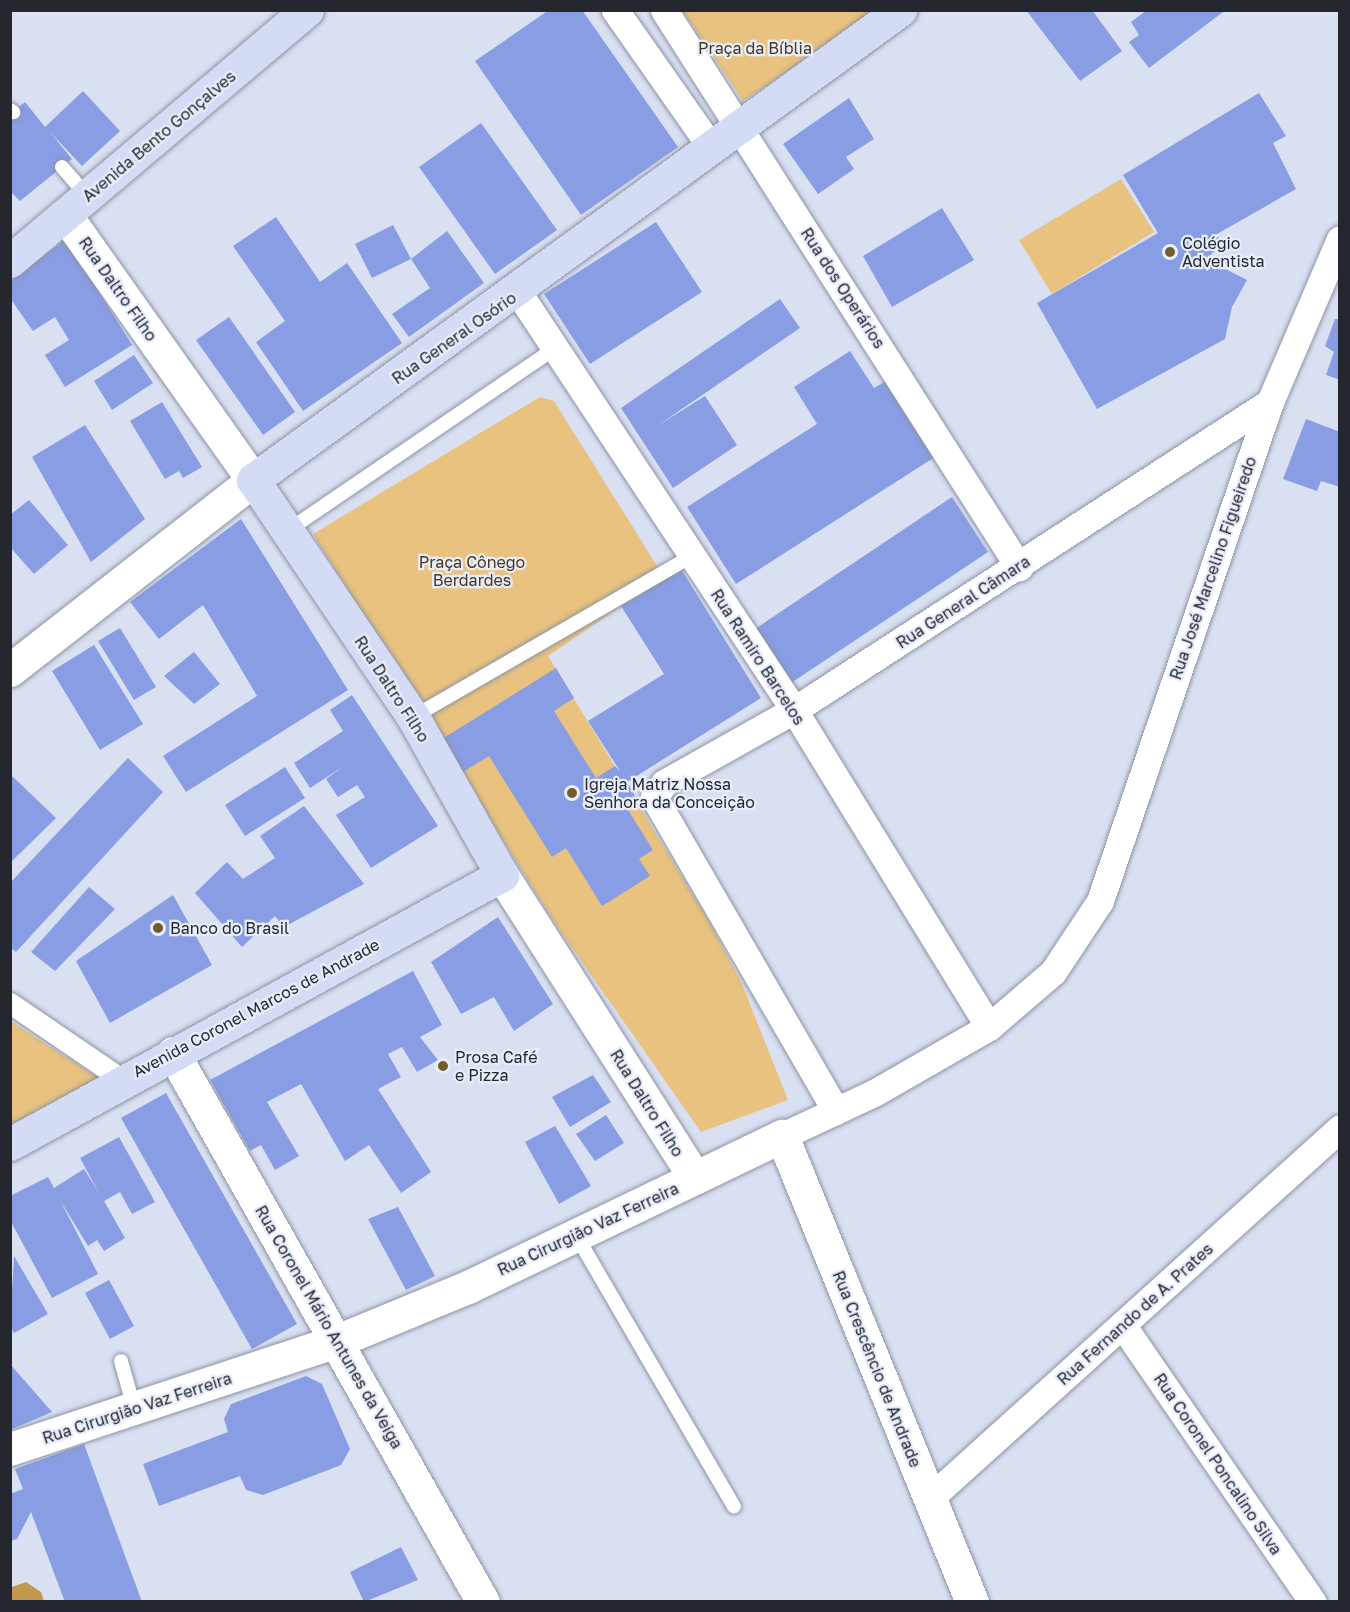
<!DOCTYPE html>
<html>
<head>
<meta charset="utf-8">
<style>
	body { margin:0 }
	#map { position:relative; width:1350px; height:1612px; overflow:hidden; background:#d9e0f2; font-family:"Golos Text",sans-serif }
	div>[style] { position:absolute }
	.green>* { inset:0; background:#e8c27e }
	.water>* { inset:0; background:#c1984d }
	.building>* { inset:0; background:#889de3 }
	.roads { filter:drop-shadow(0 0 2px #8d93a4) drop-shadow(0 0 2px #8d93a4) }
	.service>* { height:14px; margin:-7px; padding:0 7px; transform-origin:7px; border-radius:7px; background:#fff }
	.pedestrian>* { height:21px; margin:-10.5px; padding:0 10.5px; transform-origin:10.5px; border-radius:10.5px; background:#fff }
	.minor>* { height:27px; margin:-13.5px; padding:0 13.5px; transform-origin:13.5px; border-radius:13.5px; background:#fff }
	.tertiary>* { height:33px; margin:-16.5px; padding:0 16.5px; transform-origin:16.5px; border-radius:16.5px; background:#fff }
	.secondary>* { height:33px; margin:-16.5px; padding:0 16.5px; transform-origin:16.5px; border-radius:16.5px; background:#d4dbf5 }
	.dots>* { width:16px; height:16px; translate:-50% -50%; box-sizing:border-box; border:3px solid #e8edfc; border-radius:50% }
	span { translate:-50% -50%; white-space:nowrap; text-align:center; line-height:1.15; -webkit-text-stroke:4.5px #e8edfc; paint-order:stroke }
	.park-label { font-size:16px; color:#4a3818 }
	.street-label { font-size:16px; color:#24272d }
	.poi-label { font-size:16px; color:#24272d }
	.left { translate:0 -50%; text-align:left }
	.frame { position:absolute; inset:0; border:12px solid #24272d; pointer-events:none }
</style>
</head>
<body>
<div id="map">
	<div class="green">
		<i style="clip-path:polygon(683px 11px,878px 11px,743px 101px)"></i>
		<i style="clip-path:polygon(1121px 179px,1154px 232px,1052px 294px,1019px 240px)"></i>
		<i style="clip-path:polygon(540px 397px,554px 401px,664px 577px,548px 656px,709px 921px,742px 984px,788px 1100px,701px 1132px,554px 922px,313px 534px)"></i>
		<i style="clip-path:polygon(10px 1021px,102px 1080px,10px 1132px)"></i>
	</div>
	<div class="water">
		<i style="clip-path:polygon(26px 1582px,41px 1592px,44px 1601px,11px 1601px,12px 1587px)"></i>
	</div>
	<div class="building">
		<i style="clip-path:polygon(549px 10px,582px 10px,678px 147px,581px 215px,475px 61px)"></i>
		<i style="clip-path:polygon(1026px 10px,1092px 10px,1122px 51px,1080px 81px)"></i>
		<i style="clip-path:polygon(1147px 10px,1222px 10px,1223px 12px,1149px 68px,1129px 42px,1139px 35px,1131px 22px)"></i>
		<i style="clip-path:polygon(83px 91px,120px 131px,82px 166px,50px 132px,72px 159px,20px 201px,10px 191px,10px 114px,25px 102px,45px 127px)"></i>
		<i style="clip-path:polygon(1259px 93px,1286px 136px,1273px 143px,1296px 189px,1217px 234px,1222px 244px,1206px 259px,1247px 280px,1232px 307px,1225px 339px,1097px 409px,1037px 303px,1158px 233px,1123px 175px)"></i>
		<i style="clip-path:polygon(849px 98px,874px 139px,846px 157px,854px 169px,818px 194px,783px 144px)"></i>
		<i style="clip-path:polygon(481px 123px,557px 230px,495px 274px,419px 167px)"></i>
		<i style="clip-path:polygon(942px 208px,974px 260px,892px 307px,863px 256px)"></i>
		<i style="clip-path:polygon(276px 217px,320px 282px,347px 263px,402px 343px,303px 411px,256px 342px,285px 321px,233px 246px)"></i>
		<i style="clip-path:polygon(656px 222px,702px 292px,590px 364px,544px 294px)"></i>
		<i style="clip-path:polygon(393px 225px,411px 259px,372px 278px,355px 244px)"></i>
		<i style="clip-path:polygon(447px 231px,484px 283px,409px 337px,392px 314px,430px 288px,411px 259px)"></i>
		<i style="clip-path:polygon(66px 239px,132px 345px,65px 387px,45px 355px,69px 340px,55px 317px,33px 331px,10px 298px,10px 281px)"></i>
		<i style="clip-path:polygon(780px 299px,800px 328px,657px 426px,705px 396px,737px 445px,673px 488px,621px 408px)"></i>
		<i style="clip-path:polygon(229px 317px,295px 412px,263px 435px,196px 340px)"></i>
		<i style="clip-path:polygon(1335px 319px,1340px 319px,1340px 380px,1326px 375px,1334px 352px,1325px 346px)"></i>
		<i style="clip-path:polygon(850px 351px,874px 388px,886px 381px,935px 457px,736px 584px,687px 507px,817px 424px,794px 387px)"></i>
		<i style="clip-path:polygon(134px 355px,153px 383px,112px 410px,94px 381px)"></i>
		<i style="clip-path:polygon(162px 402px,202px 467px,183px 478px,179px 471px,165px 479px,130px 421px)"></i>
		<i style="clip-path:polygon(1306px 419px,1340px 432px,1340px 487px,1321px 481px,1317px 491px,1283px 479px)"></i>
		<i style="clip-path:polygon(85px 425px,145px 519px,91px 562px,32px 457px)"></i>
		<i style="clip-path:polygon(952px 497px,988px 552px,791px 683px,755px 629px)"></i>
		<i style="clip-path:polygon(29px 500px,68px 545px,34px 574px,10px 547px,10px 515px)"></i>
		<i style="clip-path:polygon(241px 519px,348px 690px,186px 792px,163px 756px,257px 696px,203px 605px,159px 639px,130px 602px)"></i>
		<i style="clip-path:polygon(681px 569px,761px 698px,627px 782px,639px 803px,628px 810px,653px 850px,639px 859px,650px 876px,602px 906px,566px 848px,552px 857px,489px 756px,463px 772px,442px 739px,556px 668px,574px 698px,554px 711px,596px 778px,615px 766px,620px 771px,588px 721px,664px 674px,621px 606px)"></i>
		<i style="clip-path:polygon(120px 628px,156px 687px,134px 700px,98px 641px)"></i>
		<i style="clip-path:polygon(94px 645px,143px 724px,100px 750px,52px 671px)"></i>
		<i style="clip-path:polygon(194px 652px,220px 684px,194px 704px,164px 676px)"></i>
		<i style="clip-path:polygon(352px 695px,438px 826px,371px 868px,336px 815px,365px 797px,357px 785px,338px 797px,326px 779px,344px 766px,310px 788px,294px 763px,343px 731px,330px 710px)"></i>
		<i style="clip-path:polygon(128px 758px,163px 792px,16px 952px,10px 947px,10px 883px)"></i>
		<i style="clip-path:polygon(285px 767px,305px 798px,245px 836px,225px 805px)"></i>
		<i style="clip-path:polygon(10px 774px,56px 818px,10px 863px)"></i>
		<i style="clip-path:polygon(304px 806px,364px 884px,284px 927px,275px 916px,242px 947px,195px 893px,227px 862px,243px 879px,275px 858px,260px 836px)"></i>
		<i style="clip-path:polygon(89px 887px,115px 909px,55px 971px,31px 952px)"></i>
		<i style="clip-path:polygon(173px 895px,212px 965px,110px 1023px,76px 961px)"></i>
		<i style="clip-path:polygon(498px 917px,553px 1004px,514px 1031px,494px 997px,461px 1014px,431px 962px)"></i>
		<i style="clip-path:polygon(413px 971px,442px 1025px,420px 1037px,438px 1060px,417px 1072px,402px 1047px,388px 1054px,401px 1077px,378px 1089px,431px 1172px,401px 1193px,369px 1145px,345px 1161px,301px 1084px,267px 1102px,299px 1156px,275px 1170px,261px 1145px,250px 1151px,210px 1080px)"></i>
		<i style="clip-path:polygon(593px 1075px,611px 1102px,570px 1127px,552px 1097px)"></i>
		<i style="clip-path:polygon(166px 1093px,297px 1324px,252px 1349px,121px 1118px)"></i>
		<i style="clip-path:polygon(606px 1115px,624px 1143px,595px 1161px,576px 1134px)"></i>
		<i style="clip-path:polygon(555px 1126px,591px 1186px,559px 1204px,525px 1142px)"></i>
		<i style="clip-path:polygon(119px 1137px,155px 1202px,132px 1214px,120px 1192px,104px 1201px,125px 1238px,104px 1251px,97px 1240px,88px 1246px,60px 1200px,98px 1274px,52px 1298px,10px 1220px,10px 1196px,48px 1177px,54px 1188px,84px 1169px,99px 1193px,80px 1158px)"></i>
		<i style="clip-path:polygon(398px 1207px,435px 1276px,406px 1290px,368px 1219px)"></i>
		<i style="clip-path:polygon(14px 1256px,48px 1314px,14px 1333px,10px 1326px)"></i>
		<i style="clip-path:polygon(109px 1280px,134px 1326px,110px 1339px,85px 1293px)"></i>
		<i style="clip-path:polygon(10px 1364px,52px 1412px,10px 1430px)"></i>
		<i style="clip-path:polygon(306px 1376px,322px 1384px,350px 1449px,341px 1465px,263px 1495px,246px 1490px,240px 1476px,159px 1506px,143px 1464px,228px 1432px,224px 1419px,231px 1404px)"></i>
		<i style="clip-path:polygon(84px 1444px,142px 1602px,65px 1602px,31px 1512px,17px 1539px,10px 1541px,10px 1494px,23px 1489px,15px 1469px)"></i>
		<i style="clip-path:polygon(401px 1547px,418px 1580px,364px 1602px,350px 1572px)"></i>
	</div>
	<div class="roads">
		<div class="service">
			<i style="left:10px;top:110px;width:4px;rotate:34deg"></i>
			<i style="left:62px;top:167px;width:40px;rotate:49deg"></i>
			<i style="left:287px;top:531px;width:325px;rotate:-34.3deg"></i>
			<i style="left:413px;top:717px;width:322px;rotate:-30deg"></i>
			<i style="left:576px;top:1235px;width:314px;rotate:59.8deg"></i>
			<i style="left:121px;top:1361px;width:49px;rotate:74.5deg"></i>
		</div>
		<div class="pedestrian">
			<i style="left:10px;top:1003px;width:137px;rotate:34.3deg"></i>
		</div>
		<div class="minor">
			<i style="left:615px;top:10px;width:167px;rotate:55deg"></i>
			<i style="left:664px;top:10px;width:661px;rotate:57.49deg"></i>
			<i style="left:518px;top:292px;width:501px;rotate:56.56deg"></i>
			<i style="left:794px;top:710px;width:372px;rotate:58.4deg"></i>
			<i style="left:836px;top:1111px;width:363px;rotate:-120.1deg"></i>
			<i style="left:654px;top:797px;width:17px;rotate:-54deg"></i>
			<i style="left:664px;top:783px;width:149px;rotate:-29.3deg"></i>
			<i style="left:794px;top:710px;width:567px;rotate:-32.91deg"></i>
			<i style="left:782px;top:1136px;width:102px;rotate:-25.1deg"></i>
			<i style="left:874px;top:1093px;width:133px;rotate:-29.9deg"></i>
			<i style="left:989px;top:1027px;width:84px;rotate:-40.7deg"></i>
			<i style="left:1053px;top:972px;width:85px;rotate:-56.5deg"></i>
			<i style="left:1100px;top:901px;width:527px;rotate:-71.19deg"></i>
			<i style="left:1270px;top:402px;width:177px;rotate:-66.8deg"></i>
			<i style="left:1123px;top:1326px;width:335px;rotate:55.5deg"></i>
			<i style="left:930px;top:1498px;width:552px;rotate:-42.06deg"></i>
		</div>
		<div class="tertiary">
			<i style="left:10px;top:670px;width:308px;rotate:-38deg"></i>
			<i style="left:253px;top:480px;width:324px;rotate:-125.3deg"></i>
			<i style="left:502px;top:875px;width:359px;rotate:57.5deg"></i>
			<i style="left:173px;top:1053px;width:630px;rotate:60.55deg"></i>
			<i style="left:10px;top:1449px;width:344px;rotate:-18.3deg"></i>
			<i style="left:337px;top:1341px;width:142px;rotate:-22.4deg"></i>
			<i style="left:468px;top:1287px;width:348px;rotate:-25.7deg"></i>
			<i style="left:782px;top:1136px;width:503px;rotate:67.82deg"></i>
		</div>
		<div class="secondary">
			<i style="left:10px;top:261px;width:389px;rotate:-40.2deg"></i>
			<i style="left:10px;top:1144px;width:561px;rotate:-28.67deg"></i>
			<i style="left:502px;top:875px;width:181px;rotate:-119.4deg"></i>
			<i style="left:413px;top:717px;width:286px;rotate:-124deg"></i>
			<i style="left:253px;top:480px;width:800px;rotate:-36deg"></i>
		</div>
	</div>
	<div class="dots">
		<i style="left:1170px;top:252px;background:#745b2c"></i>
		<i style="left:572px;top:793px;background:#745b2c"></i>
		<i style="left:158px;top:928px;background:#745b2c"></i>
		<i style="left:443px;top:1066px;background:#745b2c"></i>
	</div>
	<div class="park-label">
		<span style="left:755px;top:48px">Praça da Bíblia</span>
		<span style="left:472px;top:571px">Praça Cônego<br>Berdardes</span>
	</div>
	<div class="street-label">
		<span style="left:159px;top:136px;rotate:-40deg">Avenida Bento Gonçalves</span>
		<span style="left:843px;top:288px;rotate:57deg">Rua dos Operários</span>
		<span style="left:118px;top:289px;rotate:55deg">Rua Daltro Filho</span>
		<span style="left:454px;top:338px;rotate:-35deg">Rua General Osório</span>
		<span style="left:1213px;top:568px;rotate:-71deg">Rua José Marcelino Figueiredo</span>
		<span style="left:963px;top:602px;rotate:-33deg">Rua General Câmara</span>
		<span style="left:758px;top:657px;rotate:57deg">Rua Ramiro Barcelos</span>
		<span style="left:392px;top:689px;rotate:57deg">Rua Daltro Filho</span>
		<span style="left:256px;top:1008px;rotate:-28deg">Avenida Coronel Marcos de Andrade</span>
		<span style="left:647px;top:1103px;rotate:58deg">Rua Daltro Filho</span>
		<span style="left:588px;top:1229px;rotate:-25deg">Rua Cirurgião Vaz Ferreira</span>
		<span style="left:1135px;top:1314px;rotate:-42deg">Rua Fernando de A. Prates</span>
		<span style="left:329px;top:1327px;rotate:60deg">Rua Coronel Mário Antunes da Veiga</span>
		<span style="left:877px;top:1369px;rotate:68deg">Rua Crescêncio de Andrade</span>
		<span style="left:137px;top:1408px;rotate:-18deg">Rua Cirurgião Vaz Ferreira</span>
		<span style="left:1218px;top:1464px;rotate:56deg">Rua Coronel Poncalino Silva</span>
	</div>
	<div class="poi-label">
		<span class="left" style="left:1182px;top:252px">Colégio<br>Adventista</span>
		<span class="left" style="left:584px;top:793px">Igreja Matriz Nossa<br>Senhora da Conceição</span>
		<span class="left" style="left:170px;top:928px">Banco do Brasil</span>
		<span class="left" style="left:455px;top:1066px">Prosa Café<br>e Pizza</span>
	</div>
	<div class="frame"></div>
</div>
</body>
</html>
